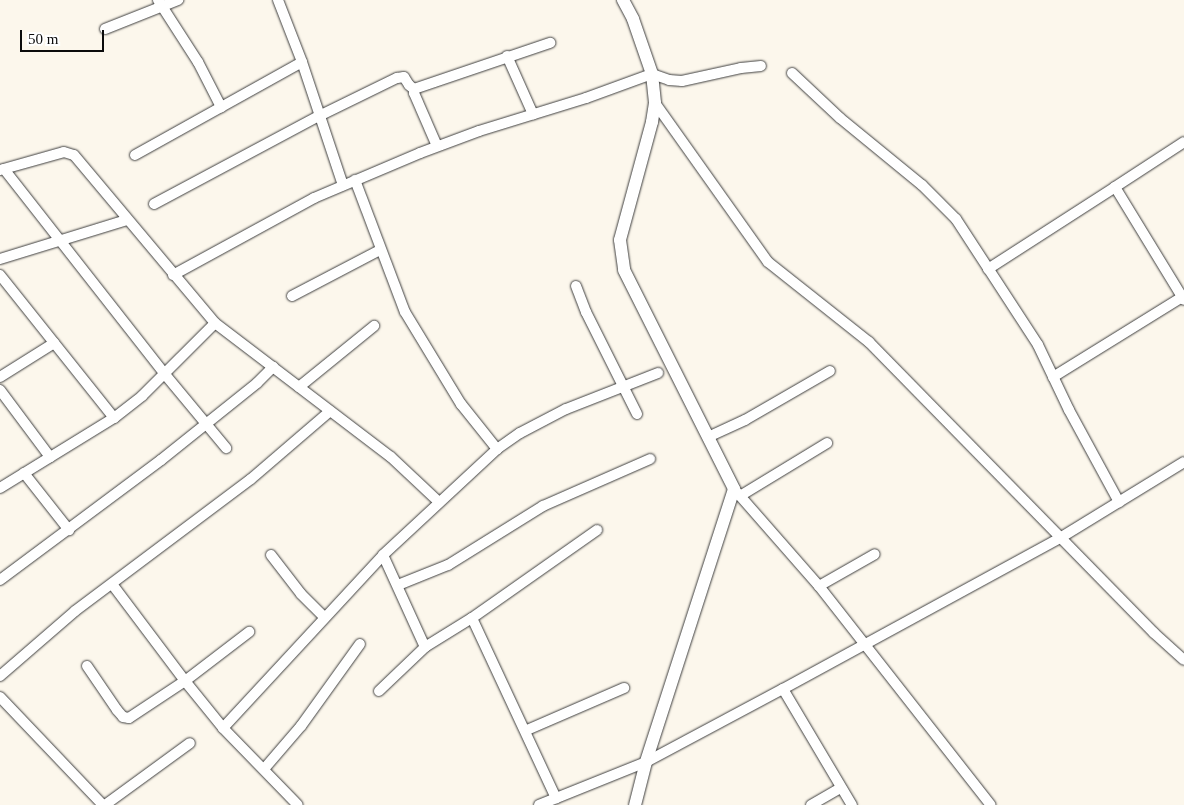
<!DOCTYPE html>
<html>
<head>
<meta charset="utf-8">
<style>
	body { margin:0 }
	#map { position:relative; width:1184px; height:805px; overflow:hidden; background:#fcf7ec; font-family:"Times New Roman",serif }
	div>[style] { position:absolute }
	.roads { filter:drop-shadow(0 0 1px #3e3e3e) drop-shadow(0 0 1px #3e3e3e) }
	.minor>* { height:10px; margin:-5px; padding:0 5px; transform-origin:5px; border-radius:5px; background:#fff }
	.tertiary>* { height:12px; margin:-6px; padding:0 6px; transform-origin:6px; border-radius:6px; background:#fff }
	span { translate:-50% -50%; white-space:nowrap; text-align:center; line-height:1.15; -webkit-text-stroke:5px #fff; paint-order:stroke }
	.scale { position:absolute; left:20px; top:30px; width:84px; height:22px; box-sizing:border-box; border:2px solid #0b0b0b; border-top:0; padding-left:6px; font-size:15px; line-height:18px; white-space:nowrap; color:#0b0b0b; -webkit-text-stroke:4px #fff; paint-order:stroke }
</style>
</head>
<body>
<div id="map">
	<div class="roads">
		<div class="minor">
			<i style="left:158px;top:0;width:74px;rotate:57.2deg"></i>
			<i style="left:198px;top:62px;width:51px;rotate:62.9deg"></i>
			<i style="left:278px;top:0;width:66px;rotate:68.8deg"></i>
			<i style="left:302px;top:62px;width:130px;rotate:71.6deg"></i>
			<i style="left:105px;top:29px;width:79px;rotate:-21.7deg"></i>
			<i style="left:507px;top:56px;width:64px;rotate:65.9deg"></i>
			<i style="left:792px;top:73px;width:66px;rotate:43.2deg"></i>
			<i style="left:840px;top:118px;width:106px;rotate:39.3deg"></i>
			<i style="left:922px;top:185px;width:48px;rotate:45deg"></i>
			<i style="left:956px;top:219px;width:150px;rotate:56.9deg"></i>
			<i style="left:1038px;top:345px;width:72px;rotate:64.5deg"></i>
			<i style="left:1069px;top:410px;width:105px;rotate:61.5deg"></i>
			<i style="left:655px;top:103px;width:195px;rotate:54.6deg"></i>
			<i style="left:768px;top:262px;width:129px;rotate:38.4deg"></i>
			<i style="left:869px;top:342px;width:407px;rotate:45.6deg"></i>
			<i style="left:1154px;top:633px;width:40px;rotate:42deg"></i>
			<i style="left:437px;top:146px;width:58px;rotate:-113.5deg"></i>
			<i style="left:414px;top:93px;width:4px;rotate:-90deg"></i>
			<i style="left:414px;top:89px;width:144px;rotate:-18.7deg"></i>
			<i style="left:135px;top:155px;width:191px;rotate:-29.1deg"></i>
			<i style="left:4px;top:169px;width:258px;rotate:51.9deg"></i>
			<i style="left:163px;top:372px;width:99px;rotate:50.3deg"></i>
			<i style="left:0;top:170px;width:66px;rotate:-15.7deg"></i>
			<i style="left:64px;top:152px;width:10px;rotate:17deg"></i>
			<i style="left:74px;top:155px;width:219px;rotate:50deg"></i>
			<i style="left:215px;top:323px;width:221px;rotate:37.3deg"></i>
			<i style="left:391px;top:457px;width:66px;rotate:43.2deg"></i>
			<i style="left:355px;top:180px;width:141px;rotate:69.3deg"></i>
			<i style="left:405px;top:312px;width:108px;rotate:58.7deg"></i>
			<i style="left:461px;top:404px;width:58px;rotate:51.3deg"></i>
			<i style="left:1115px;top:187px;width:82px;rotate:-33.1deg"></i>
			<i style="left:154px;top:204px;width:187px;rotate:-28.1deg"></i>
			<i style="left:319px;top:116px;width:87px;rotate:-26deg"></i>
			<i style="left:397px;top:78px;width:7px;rotate:-8deg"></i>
			<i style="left:404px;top:77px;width:9px;rotate:58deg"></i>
			<i style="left:409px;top:85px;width:6px;rotate:39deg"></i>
			<i style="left:0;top:259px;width:133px;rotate:-17.1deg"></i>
			<i style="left:988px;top:269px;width:151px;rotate:-32.8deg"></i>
			<i style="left:1115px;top:187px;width:132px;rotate:58.6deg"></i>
			<i style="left:0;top:275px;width:183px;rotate:51.4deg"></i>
			<i style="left:173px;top:275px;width:161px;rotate:-28.6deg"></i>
			<i style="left:314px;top:198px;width:115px;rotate:-23deg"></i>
			<i style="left:420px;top:153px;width:63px;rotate:-20.4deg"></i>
			<i style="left:479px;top:131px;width:112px;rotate:-17.1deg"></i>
			<i style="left:586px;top:98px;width:70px;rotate:-20deg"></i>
			<i style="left:652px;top:74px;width:18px;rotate:19deg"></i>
			<i style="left:669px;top:80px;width:13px;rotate:4deg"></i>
			<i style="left:682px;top:81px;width:60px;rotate:-12.4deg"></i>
			<i style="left:741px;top:68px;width:20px;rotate:-6deg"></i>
			<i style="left:576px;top:286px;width:28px;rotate:69deg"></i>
			<i style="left:586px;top:312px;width:114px;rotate:63.4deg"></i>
			<i style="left:292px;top:296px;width:99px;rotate:-27.6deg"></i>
			<i style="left:0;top:377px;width:64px;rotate:-32.2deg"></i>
			<i style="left:1053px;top:377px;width:152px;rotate:-31.8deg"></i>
			<i style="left:299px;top:387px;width:97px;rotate:-39.1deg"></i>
			<i style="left:0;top:390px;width:84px;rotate:53.3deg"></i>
			<i style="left:708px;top:437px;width:41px;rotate:-24.7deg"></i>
			<i style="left:745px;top:420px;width:98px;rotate:-30deg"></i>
			<i style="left:24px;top:473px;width:73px;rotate:51.7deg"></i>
			<i style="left:0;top:488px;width:134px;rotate:-31.6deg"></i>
			<i style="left:114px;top:418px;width:36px;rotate:-38deg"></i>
			<i style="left:142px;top:396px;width:103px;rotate:-45deg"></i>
			<i style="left:734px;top:489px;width:129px;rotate:48.8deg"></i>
			<i style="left:819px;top:586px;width:278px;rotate:51.9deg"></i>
			<i style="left:740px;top:496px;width:102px;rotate:-31.3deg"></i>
			<i style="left:271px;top:555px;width:49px;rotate:52.4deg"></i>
			<i style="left:301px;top:594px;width:33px;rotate:45deg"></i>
			<i style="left:383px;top:555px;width:101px;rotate:65.5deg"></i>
			<i style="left:0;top:580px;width:201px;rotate:-36.7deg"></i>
			<i style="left:161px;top:460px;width:123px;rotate:-38.7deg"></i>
			<i style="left:257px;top:383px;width:23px;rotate:-45deg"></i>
			<i style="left:112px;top:584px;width:121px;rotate:53deg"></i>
			<i style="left:185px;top:681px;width:60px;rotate:51deg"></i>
			<i style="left:223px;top:728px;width:107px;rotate:45.8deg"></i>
			<i style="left:398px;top:585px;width:54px;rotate:-21.8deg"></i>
			<i style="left:448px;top:565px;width:112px;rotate:-31.8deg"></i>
			<i style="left:543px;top:506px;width:117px;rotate:-23.7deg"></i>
			<i style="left:819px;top:586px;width:64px;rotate:-29.7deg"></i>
			<i style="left:472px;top:618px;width:199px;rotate:65deg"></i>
			<i style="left:87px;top:666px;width:53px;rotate:55.7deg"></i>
			<i style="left:117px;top:710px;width:9px;rotate:49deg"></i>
			<i style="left:123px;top:717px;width:6px;rotate:9deg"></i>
			<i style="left:129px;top:718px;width:67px;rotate:-33.5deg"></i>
			<i style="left:185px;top:681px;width:81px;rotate:-37.4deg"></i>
			<i style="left:0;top:676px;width:99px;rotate:-40.9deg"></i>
			<i style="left:75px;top:611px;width:220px;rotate:-36.9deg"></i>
			<i style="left:251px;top:479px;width:104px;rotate:-40.7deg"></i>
			<i style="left:783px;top:689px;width:135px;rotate:59.3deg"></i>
			<i style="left:379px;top:691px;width:64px;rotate:-43.7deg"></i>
			<i style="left:425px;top:647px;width:55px;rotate:-31.7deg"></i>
			<i style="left:472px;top:618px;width:153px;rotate:-35.1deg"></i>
			<i style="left:0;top:697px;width:149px;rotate:46.4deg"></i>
			<i style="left:223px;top:728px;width:236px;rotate:-47.2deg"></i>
			<i style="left:383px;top:555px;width:156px;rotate:-42.9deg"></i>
			<i style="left:497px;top:449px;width:28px;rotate:-35deg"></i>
			<i style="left:520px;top:433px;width:52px;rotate:-27.6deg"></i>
			<i style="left:566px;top:409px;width:99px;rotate:-21.4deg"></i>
			<i style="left:527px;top:730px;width:106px;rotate:-23.4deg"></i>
			<i style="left:264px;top:769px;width:57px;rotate:-49.3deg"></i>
			<i style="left:301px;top:726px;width:101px;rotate:-54.3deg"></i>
			<i style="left:105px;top:805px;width:105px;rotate:-36.1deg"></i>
			<i style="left:539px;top:805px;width:115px;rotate:-21.9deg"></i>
			<i style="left:646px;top:762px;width:155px;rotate:-28.1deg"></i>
			<i style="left:783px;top:689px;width:315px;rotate:-28.6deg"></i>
			<i style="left:1060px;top:538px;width:145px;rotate:-31.5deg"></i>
			<i style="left:811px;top:805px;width:34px;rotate:-30deg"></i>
		</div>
		<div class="tertiary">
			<i style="left:623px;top:0;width:21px;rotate:62deg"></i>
			<i style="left:633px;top:19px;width:58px;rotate:70.9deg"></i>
			<i style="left:652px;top:74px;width:29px;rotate:84deg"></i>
			<i style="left:655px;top:103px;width:19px;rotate:99deg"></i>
			<i style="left:652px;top:122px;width:122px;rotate:105.2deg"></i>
			<i style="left:620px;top:240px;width:30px;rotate:82deg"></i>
			<i style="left:624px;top:270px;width:245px;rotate:63.3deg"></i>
			<i style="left:734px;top:489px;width:287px;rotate:107.9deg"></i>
			<i style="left:646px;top:762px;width:44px;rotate:104.3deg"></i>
		</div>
	</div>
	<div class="scale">50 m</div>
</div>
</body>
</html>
